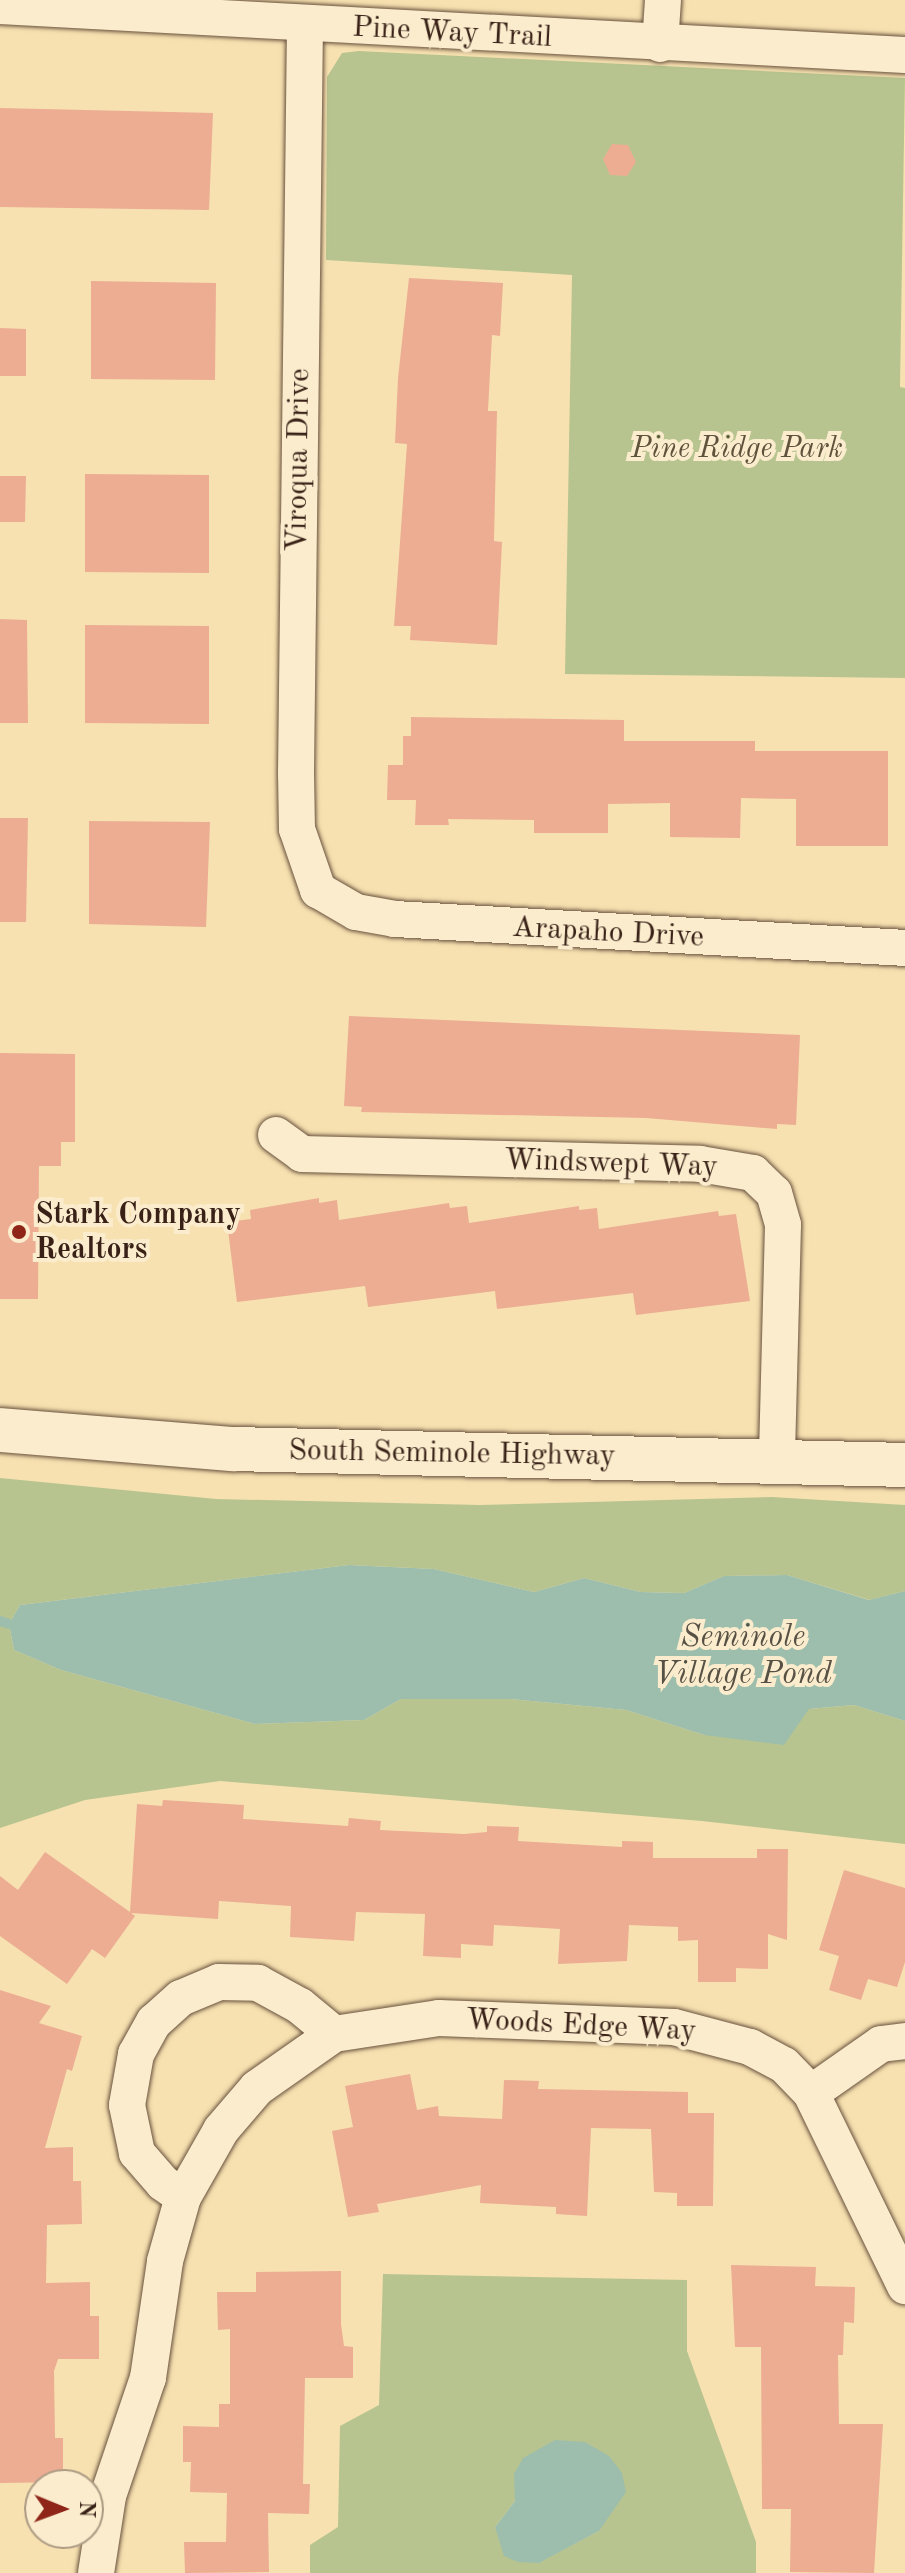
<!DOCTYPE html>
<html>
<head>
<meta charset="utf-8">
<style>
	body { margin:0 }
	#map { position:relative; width:905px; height:2573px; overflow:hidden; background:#f7e1b0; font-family:"Old Standard TT",serif }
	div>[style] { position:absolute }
	.green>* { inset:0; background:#b7c48f }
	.water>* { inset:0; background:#9dbeac }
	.stream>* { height:10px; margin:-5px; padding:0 5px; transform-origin:5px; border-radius:5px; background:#9dbeac }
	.building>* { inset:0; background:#ecad93 }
	.roads { filter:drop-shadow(0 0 2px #68513e) drop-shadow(0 0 2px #68513e) }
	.minor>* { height:36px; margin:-18px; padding:0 18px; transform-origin:18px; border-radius:18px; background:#faeccc }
	.tertiary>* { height:44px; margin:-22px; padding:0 22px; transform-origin:22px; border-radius:22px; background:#faeccc }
	.dots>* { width:22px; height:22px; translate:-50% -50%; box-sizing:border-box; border:4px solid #faeccc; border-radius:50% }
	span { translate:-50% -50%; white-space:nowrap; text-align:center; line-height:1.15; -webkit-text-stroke:8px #faeccc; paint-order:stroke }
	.street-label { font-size:30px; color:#392118 }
	.park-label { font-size:30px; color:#5f523c; font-style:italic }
	.poi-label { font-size:30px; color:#392118; font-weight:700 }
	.left { translate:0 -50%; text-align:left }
	.water-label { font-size:32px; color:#575044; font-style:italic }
	.north { position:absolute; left:24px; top:2469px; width:80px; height:80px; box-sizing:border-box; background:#faeccc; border:2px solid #ad9b84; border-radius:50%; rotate:91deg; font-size:22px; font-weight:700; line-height:32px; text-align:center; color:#392118 }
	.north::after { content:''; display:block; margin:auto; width:28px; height:36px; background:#8f2418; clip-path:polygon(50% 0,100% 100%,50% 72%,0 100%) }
</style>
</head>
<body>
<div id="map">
	<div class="green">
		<i style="clip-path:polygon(359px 51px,905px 78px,900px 387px,905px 388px,905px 678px,565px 674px,572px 275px,326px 260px,327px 77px,342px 53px)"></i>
		<i style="clip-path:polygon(0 1478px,216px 1499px,480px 1505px,772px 1497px,905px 1505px,905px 1591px,870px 1600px,787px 1575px,724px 1576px,684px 1593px,641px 1592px,584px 1578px,534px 1592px,434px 1569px,349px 1565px,20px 1605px,9px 1624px,14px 1650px,61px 1670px,255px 1724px,364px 1720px,401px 1699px,510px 1699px,626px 1710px,704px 1735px,809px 1709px,854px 1705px,905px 1721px,905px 1844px,702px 1821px,220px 1781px,85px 1800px,0 1828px)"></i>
		<i style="clip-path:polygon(evenodd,383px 2274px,687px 2280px,687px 2351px,756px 2542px,756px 2573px,310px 2573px,310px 2545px,338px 2527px,340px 2426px,379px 2405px,383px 2274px,515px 2501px,599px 2531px,538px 2563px,495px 2527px,515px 2501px)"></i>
	</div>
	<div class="water">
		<i style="clip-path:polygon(349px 1565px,434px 1569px,534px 1592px,584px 1578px,641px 1592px,684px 1593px,724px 1576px,787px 1575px,869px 1600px,905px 1591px,905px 1721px,854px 1705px,809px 1709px,784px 1745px,704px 1735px,626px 1710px,510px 1699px,401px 1699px,364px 1720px,255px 1724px,61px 1670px,14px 1650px,9px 1624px,20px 1605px)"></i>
		<i style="clip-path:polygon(555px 2440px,585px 2442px,609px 2456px,622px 2473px,626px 2492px,599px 2531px,539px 2563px,518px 2562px,504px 2556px,495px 2527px,515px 2501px,514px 2474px,523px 2458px)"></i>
	</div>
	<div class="stream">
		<i style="left:0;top:1621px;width:9px;rotate:18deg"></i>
	</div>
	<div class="building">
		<i style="clip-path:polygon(0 108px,213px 113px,209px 210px,0 207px)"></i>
		<i style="clip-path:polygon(612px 144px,628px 145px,636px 162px,627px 176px,610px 175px,603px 159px)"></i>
		<i style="clip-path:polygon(409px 278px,503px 283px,500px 336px,492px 335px,488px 411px,497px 411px,494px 541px,502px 542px,497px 645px,410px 640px,411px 626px,394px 626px,407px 444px,395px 443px,398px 378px)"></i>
		<i style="clip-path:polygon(91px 281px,216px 283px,215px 380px,91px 379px)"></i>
		<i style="clip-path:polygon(0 328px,26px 329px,26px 376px,0 376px)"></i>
		<i style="clip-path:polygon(85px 474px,209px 475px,209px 573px,85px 572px)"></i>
		<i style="clip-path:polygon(0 476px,26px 476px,25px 522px,0 522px)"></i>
		<i style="clip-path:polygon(0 619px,27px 620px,28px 723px,0 723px)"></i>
		<i style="clip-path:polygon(85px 625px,209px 626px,209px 724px,85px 723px)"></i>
		<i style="clip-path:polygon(411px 717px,624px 720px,624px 741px,755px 741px,755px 751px,888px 751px,888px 846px,796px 846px,796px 799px,741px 798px,740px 838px,670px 837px,670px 803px,608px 804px,608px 833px,534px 833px,534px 820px,448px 819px,449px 825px,415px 825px,416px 800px,387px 800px,388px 765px,403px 765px,403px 736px,411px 736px)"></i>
		<i style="clip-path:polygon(0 818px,28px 818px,26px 922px,0 922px)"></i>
		<i style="clip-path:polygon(89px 821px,210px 822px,206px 927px,89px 924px)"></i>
		<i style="clip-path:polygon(349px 1016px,800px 1035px,796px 1125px,777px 1124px,777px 1129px,646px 1118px,361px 1112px,362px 1107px,344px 1106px)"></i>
		<i style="clip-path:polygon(0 1053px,75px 1054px,75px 1142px,61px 1142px,61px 1166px,39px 1166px,38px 1299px,0 1299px)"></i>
		<i style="clip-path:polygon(319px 1198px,319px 1203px,337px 1200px,339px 1220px,449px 1203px,450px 1208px,467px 1206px,469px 1223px,579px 1206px,579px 1210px,597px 1208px,599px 1229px,718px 1211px,719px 1216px,736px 1214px,750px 1301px,636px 1315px,633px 1293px,497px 1309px,495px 1291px,368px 1307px,365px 1286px,237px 1302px,227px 1222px,251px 1219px,250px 1210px)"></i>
		<i style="clip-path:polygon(163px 1800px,244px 1805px,243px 1819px,348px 1826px,349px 1818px,381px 1821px,380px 1830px,464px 1834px,487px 1832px,487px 1826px,519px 1827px,518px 1841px,622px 1847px,622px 1841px,653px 1842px,653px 1858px,757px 1858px,757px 1849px,788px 1849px,787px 1940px,768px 1934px,768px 1969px,736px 1968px,736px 1982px,698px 1982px,698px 1940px,678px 1941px,678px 1927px,629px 1925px,627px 1961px,558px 1964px,560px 1929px,494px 1925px,493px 1946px,461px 1944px,461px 1958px,423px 1956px,425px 1914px,356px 1912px,354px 1941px,290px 1937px,291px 1906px,219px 1901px,218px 1919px,131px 1913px,135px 1916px,105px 1958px,92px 1949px,67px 1984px,0 1936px,0 1876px,18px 1890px,45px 1852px,130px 1912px,137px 1804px,162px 1806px)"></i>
		<i style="clip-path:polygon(844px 1870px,905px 1888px,905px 1962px,897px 1987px,868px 1979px,861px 2000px,829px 1990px,839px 1956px,819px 1950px)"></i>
		<i style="clip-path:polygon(0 1990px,51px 2006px,39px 2023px,82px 2036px,72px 2071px,67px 2069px,45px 2148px,73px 2147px,73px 2181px,81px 2181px,82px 2224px,47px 2225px,46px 2283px,90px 2282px,90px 2316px,99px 2316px,99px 2359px,58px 2359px,54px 2371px,55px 2438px,63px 2438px,63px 2482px,0 2483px)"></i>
		<i style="clip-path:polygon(410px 2074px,417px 2110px,438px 2106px,439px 2116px,502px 2119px,504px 2080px,539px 2081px,538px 2089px,688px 2092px,688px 2113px,714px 2113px,713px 2206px,677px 2206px,677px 2193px,654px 2192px,651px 2129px,591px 2128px,587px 2216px,556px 2214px,556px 2207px,480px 2203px,481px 2185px,377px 2204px,379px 2212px,348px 2217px,332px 2131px,353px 2127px,345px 2086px)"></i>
		<i style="clip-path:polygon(731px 2265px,816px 2267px,815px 2286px,855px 2287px,854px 2323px,844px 2322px,843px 2355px,838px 2355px,839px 2424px,883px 2424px,874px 2573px,790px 2572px,791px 2509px,762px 2509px,761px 2347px,735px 2347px)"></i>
		<i style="clip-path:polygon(341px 2271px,341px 2324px,344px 2346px,353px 2347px,353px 2378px,305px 2378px,303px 2484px,310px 2484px,309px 2514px,268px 2513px,269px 2572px,185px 2573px,184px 2542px,226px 2542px,227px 2493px,190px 2492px,191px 2462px,183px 2462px,183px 2426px,219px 2427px,219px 2404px,230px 2404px,230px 2329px,218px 2330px,217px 2292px,256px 2292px,256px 2272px)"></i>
	</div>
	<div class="roads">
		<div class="minor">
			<i style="left:0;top:6px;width:906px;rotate:3.1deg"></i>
			<i style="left:305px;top:25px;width:748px;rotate:90.69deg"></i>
			<i style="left:296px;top:773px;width:56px;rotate:89deg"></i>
			<i style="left:297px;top:829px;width:65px;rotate:71deg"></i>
			<i style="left:318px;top:890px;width:44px;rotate:30.1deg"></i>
			<i style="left:356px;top:912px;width:40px;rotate:10deg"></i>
			<i style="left:395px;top:919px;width:511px;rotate:3.25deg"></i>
			<i style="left:660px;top:44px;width:44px;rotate:-86.1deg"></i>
			<i style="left:276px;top:1135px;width:32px;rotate:36deg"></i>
			<i style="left:302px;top:1154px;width:398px;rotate:1.4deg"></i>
			<i style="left:700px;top:1164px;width:54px;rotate:9.6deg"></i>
			<i style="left:753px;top:1173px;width:29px;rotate:44deg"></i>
			<i style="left:774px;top:1193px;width:33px;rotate:74deg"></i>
			<i style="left:783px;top:1225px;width:233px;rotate:91.5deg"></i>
			<i style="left:811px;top:2093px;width:85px;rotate:-35deg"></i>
			<i style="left:881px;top:2044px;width:24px;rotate:-7deg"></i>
			<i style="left:183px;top:2197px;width:24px;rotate:-145deg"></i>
			<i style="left:163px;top:2183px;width:40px;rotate:-131deg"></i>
			<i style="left:137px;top:2153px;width:49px;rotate:-101.8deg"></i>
			<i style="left:127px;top:2105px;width:52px;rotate:-80deg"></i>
			<i style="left:136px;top:2054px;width:37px;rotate:-61deg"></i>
			<i style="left:154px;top:2022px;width:36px;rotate:-42deg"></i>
			<i style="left:181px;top:1998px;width:41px;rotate:-22.8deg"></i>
			<i style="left:219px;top:1982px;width:39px;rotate:1deg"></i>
			<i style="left:258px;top:1983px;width:48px;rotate:28.7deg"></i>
			<i style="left:300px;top:2006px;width:44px;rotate:39.5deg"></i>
			<i style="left:96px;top:2573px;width:78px;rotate:-81.1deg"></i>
			<i style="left:108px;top:2496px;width:125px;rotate:-71.3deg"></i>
			<i style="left:148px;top:2378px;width:118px;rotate:-81.7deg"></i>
			<i style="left:165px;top:2261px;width:66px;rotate:-74.3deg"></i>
			<i style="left:183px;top:2197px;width:77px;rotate:-60.4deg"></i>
			<i style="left:221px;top:2130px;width:55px;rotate:-49.4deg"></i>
			<i style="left:257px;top:2088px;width:94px;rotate:-35deg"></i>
			<i style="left:334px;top:2034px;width:106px;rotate:-8.7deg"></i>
			<i style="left:439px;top:2018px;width:235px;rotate:2.2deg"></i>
			<i style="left:674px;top:2027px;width:79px;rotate:14.7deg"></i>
			<i style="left:750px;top:2047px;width:38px;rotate:28deg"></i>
			<i style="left:784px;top:2065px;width:39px;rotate:46deg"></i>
			<i style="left:811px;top:2093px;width:215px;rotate:64deg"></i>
		</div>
		<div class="tertiary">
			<i style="left:0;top:1430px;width:234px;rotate:4.7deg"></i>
			<i style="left:233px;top:1449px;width:672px;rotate:1.36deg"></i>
		</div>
	</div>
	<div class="dots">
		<i style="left:19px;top:1232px;background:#8f2418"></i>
	</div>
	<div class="street-label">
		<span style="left:452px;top:33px;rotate:3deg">Pine Way Trail</span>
		<span style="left:299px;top:460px;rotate:-89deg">Viroqua Drive</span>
		<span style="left:608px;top:933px;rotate:3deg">Arapaho Drive</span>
		<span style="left:611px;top:1164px;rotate:2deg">Windswept Way</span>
		<span style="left:452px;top:1454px;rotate:1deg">South Seminole Highway</span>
		<span style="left:581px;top:2026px;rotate:3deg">Woods Edge Way</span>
	</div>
	<div class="park-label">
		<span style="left:737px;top:449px">Pine Ridge Park</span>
	</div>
	<div class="poi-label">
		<span class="left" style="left:35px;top:1232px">Stark Company<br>Realtors</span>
	</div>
	<div class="water-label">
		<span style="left:743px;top:1657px">Seminole<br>Village Pond</span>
	</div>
	<div class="north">N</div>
</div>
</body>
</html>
